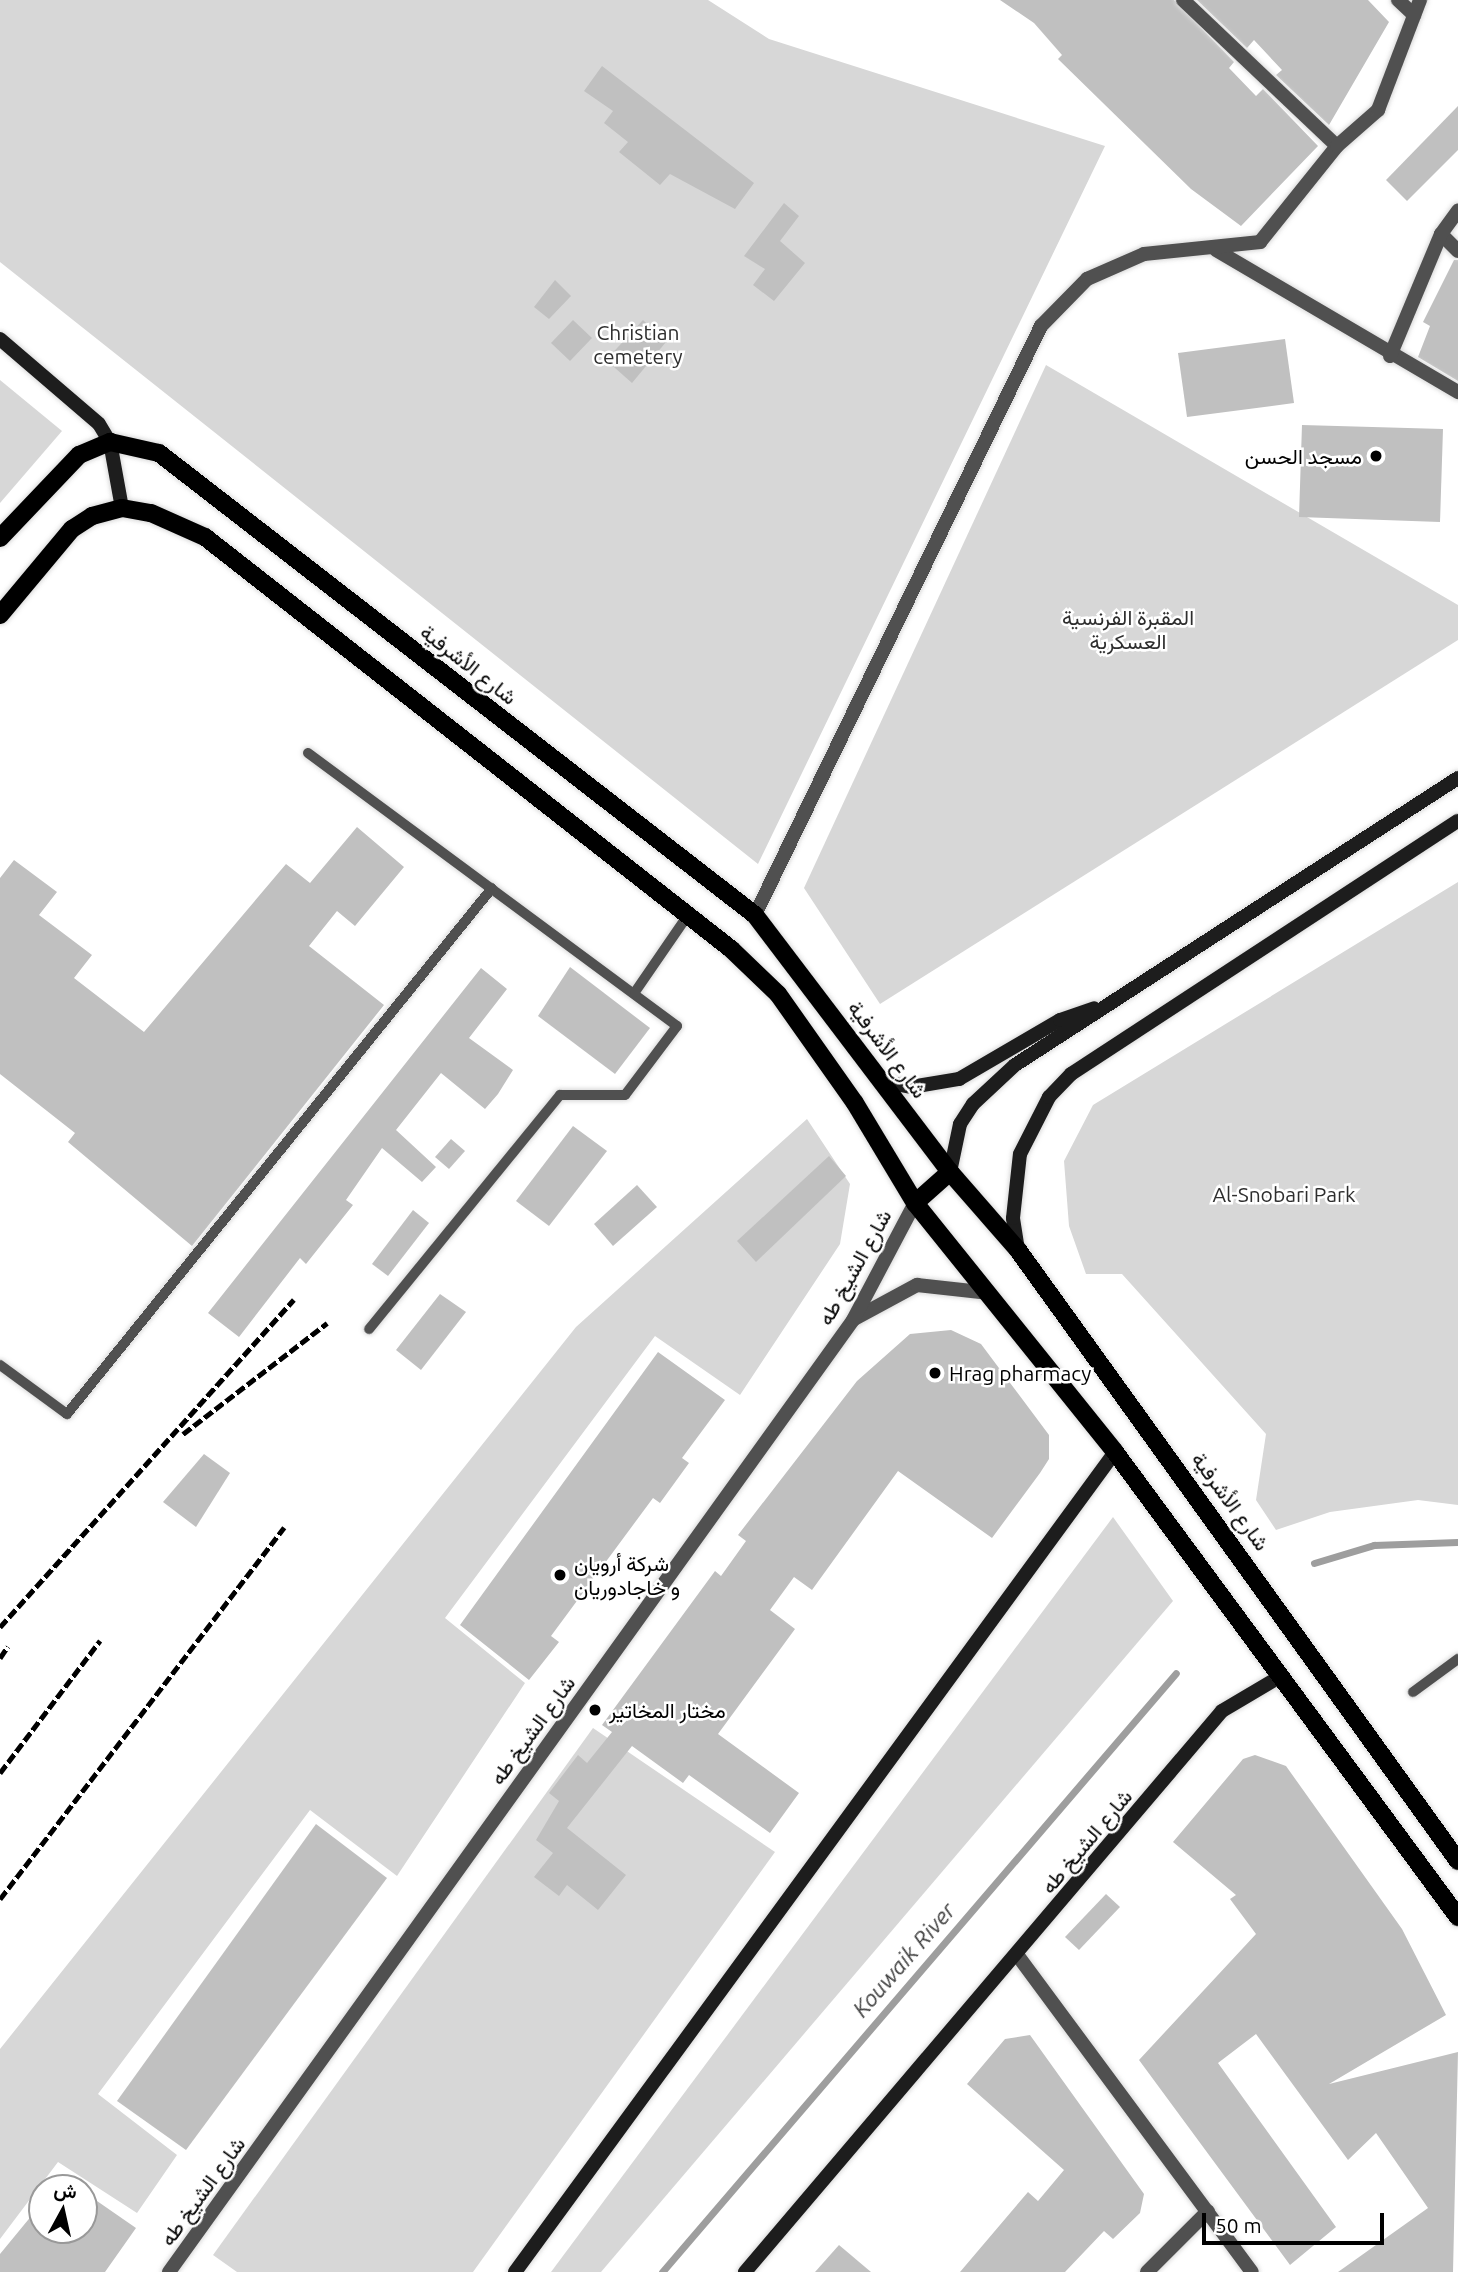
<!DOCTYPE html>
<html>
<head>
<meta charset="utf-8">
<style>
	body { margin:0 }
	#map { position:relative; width:1458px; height:2272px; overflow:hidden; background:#fff; font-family:Ubuntu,Vazirmatn,sans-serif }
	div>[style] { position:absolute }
	.green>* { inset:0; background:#d7d7d7 }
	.stream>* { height:7px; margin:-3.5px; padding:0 3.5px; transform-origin:3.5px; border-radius:3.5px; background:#9e9e9e }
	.building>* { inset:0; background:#c0c0c0 }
	.roads { filter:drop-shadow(0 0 2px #dbdbdb) drop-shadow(0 0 2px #dbdbdb) }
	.lane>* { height:10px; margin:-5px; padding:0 5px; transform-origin:5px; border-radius:5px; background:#505050 }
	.street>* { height:14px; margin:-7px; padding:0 7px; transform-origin:7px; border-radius:7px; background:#505050 }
	.secondary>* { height:14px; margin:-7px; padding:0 7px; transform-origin:7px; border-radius:7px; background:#1d1d1d }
	.primary>* { height:18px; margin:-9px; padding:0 9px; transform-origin:9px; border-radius:9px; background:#000 }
	.rail>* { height:5px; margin-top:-2.5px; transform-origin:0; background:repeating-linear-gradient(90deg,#000 0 10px,transparent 0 13.5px) }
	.dots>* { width:19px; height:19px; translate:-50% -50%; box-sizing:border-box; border:4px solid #fff; border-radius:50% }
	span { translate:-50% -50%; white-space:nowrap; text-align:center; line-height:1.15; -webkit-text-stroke:5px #fff; paint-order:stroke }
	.park-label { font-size:21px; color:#2e2e2e }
	.poi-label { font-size:21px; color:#000 }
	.right { translate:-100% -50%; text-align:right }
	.left { translate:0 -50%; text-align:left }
	.street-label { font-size:21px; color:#000 }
	.water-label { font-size:23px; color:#3f3f3f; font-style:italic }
	.north { position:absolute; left:28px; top:2174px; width:70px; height:70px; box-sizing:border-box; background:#fff; border:2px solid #999; border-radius:50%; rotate:8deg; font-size:19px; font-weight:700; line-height:28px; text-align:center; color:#000 }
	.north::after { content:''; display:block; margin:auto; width:24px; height:32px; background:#000; clip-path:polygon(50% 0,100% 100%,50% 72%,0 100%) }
	.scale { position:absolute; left:1202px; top:2213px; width:182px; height:32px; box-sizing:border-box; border:4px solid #000; border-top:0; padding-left:9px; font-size:21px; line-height:24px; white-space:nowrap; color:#000; -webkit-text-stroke:5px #fff; paint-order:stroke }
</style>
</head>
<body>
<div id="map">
	<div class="green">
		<i style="clip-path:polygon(0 0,708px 0,769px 39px,1105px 146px,758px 864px,0 262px)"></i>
		<i style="clip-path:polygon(1046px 365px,1458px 605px,1458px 640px,880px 1004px,804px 888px)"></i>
		<i style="clip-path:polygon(0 380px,62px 431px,0 503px)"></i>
		<i style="clip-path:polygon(1458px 882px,1458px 1505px,1418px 1500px,1330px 1512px,1276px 1530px,1256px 1500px,1266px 1434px,1122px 1274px,1086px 1274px,1069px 1226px,1064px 1161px,1093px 1105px)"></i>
		<i style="clip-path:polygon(807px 1119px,850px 1184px,840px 1244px,740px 1395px,655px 1336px,445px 1618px,525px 1683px,397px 1876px,310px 1810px,98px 2094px,177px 2155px,137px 2213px,58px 2162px,0 2239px,0 2049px,576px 1327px)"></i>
		<i style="clip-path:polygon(1113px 1517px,1173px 1601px,601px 2272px,551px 2272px)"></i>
		<i style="clip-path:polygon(593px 1728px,775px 1852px,473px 2272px,237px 2272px,213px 2255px)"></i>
	</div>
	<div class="stream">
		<i style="left:1314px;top:1563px;width:63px;rotate:-16.7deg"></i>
		<i style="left:1374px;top:1545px;width:84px;rotate:-2deg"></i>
		<i style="left:662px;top:2272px;width:789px;rotate:-49.37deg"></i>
	</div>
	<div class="building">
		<i style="clip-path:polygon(1000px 0,1174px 0,1234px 62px,1229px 68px,1256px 96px,1263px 89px,1318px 146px,1241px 226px,1191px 189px,1058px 59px,1062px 55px,1034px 23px)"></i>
		<i style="clip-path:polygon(1197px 0,1368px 0,1389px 22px,1329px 125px,1276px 75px,1282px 70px,1254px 40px,1247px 48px)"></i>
		<i style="clip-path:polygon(602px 66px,754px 183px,735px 209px,670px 174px,660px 185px,619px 152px,628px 142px,604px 123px,613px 111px,584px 91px)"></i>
		<i style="clip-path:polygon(1458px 106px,1458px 150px,1407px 201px,1386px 180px)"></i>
		<i style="clip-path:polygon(784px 203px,799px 216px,780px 241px,805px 263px,774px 301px,753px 285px,765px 269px,744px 256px)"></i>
		<i style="clip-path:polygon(1454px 260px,1458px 260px,1458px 381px,1418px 357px,1430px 326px,1423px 322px)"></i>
		<i style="clip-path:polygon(555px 280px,571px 296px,549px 319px,534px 307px)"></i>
		<i style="clip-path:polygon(573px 320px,592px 338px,570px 361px,551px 343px)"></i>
		<i style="clip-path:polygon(643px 320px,666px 342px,632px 383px,606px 360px)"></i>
		<i style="clip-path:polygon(1285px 339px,1294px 403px,1187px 417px,1178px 353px)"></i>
		<i style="clip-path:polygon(1302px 425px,1443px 429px,1440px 522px,1299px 517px)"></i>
		<i style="clip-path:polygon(357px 827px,404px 867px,355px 926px,337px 911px,309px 946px,384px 1005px,192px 1246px,68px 1142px,75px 1133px,0 1074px,0 878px,14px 860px,57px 892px,39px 915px,92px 955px,74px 978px,144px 1032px,286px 864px,310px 883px)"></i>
		<i style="clip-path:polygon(570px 967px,650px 1028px,615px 1074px,538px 1016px)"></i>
		<i style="clip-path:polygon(481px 968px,507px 989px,469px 1038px,513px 1070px,498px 1094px,485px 1109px,441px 1073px,396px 1130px,436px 1167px,422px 1182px,382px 1148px,346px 1200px,353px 1205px,306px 1264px,300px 1258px,239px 1337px,208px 1313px)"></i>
		<i style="clip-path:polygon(573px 1126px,607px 1151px,549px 1226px,516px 1201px)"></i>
		<i style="clip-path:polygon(451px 1139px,465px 1151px,449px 1169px,435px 1157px)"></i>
		<i style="clip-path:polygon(829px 1156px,846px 1176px,756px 1262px,737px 1241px)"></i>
		<i style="clip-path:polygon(637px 1185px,657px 1207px,613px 1246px,594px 1224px)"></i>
		<i style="clip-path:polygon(413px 1210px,429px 1223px,388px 1276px,372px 1264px)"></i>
		<i style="clip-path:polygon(440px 1294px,466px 1312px,421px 1370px,396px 1350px)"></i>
		<i style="clip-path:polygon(951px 1330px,981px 1344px,1049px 1435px,1049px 1459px,1040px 1473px,992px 1538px,898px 1471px,812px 1590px,794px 1577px,770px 1610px,795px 1629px,718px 1734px,799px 1793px,770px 1833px,689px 1775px,683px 1783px,632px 1746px,567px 1828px,626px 1875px,598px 1910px,567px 1885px,559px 1896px,534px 1877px,553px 1853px,536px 1840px,559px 1801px,549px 1793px,578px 1755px,587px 1763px,612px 1732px,602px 1725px,715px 1571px,721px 1576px,746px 1541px,738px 1535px,857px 1381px,910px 1334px)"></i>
		<i style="clip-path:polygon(658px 1352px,725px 1400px,682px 1458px,689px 1463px,660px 1503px,653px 1498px,551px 1636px,559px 1642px,529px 1680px,460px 1625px)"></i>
		<i style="clip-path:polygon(204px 1454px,230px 1473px,196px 1527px,163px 1502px)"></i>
		<i style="clip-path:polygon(1255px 1755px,1286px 1766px,1402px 1929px,1446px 2015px,1329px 2084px,1458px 2052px,1453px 2272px,1338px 2272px,1428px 2208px,1376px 2133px,1348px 2160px,1256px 2034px,1218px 2063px,1336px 2227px,1290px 2265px,1139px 2060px,1256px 1934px,1230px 1899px,1236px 1895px,1173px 1842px,1243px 1759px)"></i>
		<i style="clip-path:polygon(316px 1824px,387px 1878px,186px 2150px,117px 2101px)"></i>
		<i style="clip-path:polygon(1106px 1894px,1120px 1907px,1079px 1950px,1065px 1937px)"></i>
		<i style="clip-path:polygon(1030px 2035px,1144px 2194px,1140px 2213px,1113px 2239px,1104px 2231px,1065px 2272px,960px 2272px,1028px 2192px,1038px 2201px,1064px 2170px,967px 2084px,1005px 2039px)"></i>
		<i style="clip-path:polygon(84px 2192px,136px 2228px,105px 2272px,0 2272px,0 2254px,42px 2203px,42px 2230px,84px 2230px)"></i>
		<i style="clip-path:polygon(839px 2245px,871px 2272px,815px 2272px)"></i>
	</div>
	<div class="roads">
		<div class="lane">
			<i style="left:308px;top:753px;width:459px;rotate:36.5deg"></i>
			<i style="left:677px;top:1026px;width:86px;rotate:127deg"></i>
			<i style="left:625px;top:1095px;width:65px;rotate:180deg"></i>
			<i style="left:560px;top:1095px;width:302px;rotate:129.2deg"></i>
			<i style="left:635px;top:992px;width:93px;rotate:-55.5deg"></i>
			<i style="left:0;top:1365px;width:83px;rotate:36.2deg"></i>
			<i style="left:67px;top:1414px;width:676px;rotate:-51.06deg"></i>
			<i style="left:1413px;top:1692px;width:56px;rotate:-36.3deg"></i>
		</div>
		<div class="street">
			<i style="left:1183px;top:0;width:212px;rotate:43.5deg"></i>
			<i style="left:1398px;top:0;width:22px;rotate:43deg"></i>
			<i style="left:1441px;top:234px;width:24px;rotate:45deg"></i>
			<i style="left:1216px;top:250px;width:281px;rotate:30.4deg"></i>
			<i style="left:1390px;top:356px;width:132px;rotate:-67.3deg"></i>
			<i style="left:1441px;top:234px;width:29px;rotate:-54deg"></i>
			<i style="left:755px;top:915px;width:655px;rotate:-64.1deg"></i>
			<i style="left:1041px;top:326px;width:66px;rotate:-45.6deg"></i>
			<i style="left:1087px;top:279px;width:62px;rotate:-23.7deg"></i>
			<i style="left:1144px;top:254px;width:117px;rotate:-5.9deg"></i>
			<i style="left:1260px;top:242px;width:123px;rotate:-51.3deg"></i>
			<i style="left:1337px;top:146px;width:55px;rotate:-41.3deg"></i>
			<i style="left:1378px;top:110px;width:118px;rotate:-69.1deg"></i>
			<i style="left:854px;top:1319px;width:72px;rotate:-28.4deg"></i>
			<i style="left:917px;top:1285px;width:73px;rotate:6.3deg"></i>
			<i style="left:1018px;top:1956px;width:393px;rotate:53.5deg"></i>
			<i style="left:169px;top:2272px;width:1172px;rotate:-54.3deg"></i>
			<i style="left:853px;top:1320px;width:132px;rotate:-62.1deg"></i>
			<i style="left:1147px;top:2272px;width:86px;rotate:-45deg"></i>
		</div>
		<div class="secondary">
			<i style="left:0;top:339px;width:130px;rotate:40.6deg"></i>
			<i style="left:99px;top:424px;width:21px;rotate:59deg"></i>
			<i style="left:110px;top:442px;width:67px;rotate:79.7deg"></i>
			<i style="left:885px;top:1082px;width:26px;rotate:11deg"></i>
			<i style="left:911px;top:1087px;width:49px;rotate:-9.5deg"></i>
			<i style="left:959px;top:1079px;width:117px;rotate:-30.3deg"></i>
			<i style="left:1060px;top:1020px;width:36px;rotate:-19deg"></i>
			<i style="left:950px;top:1172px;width:49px;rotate:-78.2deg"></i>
			<i style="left:960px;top:1124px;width:24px;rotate:-57deg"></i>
			<i style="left:973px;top:1104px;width:57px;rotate:-42.9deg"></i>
			<i style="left:1015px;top:1065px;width:528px;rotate:-32.94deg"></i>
			<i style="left:1018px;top:1250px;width:32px;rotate:-99deg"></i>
			<i style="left:1013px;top:1218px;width:64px;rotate:-83.8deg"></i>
			<i style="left:1020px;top:1154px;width:64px;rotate:-63deg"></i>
			<i style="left:1049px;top:1097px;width:32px;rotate:-46deg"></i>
			<i style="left:1071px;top:1074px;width:462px;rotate:-33.2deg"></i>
			<i style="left:515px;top:2272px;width:1016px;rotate:-53.81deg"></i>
			<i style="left:745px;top:2272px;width:736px;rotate:-49.63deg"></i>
			<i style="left:1222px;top:1711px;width:69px;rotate:-30.7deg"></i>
		</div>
		<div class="primary">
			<i style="left:0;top:538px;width:115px;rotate:-46.4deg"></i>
			<i style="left:79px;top:455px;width:34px;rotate:-23deg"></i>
			<i style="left:110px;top:442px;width:50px;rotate:12.7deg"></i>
			<i style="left:159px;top:453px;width:754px;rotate:37.78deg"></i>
			<i style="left:755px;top:915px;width:323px;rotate:52.8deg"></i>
			<i style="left:950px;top:1172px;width:103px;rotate:48.9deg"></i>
			<i style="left:1018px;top:1250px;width:753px;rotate:54.24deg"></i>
			<i style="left:0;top:615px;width:112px;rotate:-50.1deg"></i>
			<i style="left:72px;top:529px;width:24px;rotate:-33deg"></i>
			<i style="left:92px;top:516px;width:31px;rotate:-15deg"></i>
			<i style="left:122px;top:508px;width:29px;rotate:10deg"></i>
			<i style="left:151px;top:513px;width:59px;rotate:24deg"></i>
			<i style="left:205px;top:537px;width:668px;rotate:38.07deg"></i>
			<i style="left:731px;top:949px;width:65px;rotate:43.8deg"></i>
			<i style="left:778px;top:994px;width:133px;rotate:54.8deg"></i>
			<i style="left:855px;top:1103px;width:117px;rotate:59deg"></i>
			<i style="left:915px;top:1203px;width:319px;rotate:51.2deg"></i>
			<i style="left:1115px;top:1452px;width:578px;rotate:53.59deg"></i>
			<i style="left:915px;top:1203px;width:47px;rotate:-41.5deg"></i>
		</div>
	</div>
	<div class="rail">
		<i style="left:183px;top:1434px;width:182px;rotate:-37.6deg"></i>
		<i style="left:0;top:1627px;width:440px;rotate:-48.1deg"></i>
		<i style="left:0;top:1658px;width:14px;rotate:-56deg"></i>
		<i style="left:0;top:1773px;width:166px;rotate:-52.9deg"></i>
		<i style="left:0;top:1899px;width:468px;rotate:-52.6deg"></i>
	</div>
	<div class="dots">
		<i style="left:1376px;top:456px;background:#000"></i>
		<i style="left:935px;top:1373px;background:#000"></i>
		<i style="left:560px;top:1575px;background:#000"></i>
		<i style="left:595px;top:1710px;background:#000"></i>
	</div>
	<div class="park-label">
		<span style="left:638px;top:344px">Christian<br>cemetery</span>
		<span style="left:1128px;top:629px">المقبرة الفرنسية<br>العسكرية</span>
		<span style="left:1284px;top:1194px">Al-Snobari Park</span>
	</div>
	<div class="poi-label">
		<span class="right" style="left:1362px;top:456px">مسجد الحسن</span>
		<span class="left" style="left:949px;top:1373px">Hrag pharmacy</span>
		<span class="left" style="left:574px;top:1575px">شركة أرويان<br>و خاجادوريان</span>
		<span class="left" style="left:609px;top:1710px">مختار المخاتير</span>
	</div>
	<div class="street-label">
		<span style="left:469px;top:664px;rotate:38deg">شارع الأشرفية</span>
		<span style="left:888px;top:1049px;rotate:53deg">شارع الأشرفية</span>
		<span style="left:854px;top:1267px;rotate:-61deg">شارع الشيخ طه</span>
		<span style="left:1231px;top:1501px;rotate:54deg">شارع الأشرفية</span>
		<span style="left:532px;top:1730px;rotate:-54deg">شارع الشيخ طه</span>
		<span style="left:1086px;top:1841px;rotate:-50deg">شارع الشيخ طه</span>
		<span style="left:202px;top:2191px;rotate:-54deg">شارع الشيخ طه</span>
	</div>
	<div class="water-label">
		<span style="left:904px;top:1960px;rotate:-49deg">Kouwaik River</span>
	</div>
	<div class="north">ش</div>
	<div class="scale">50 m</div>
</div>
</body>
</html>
